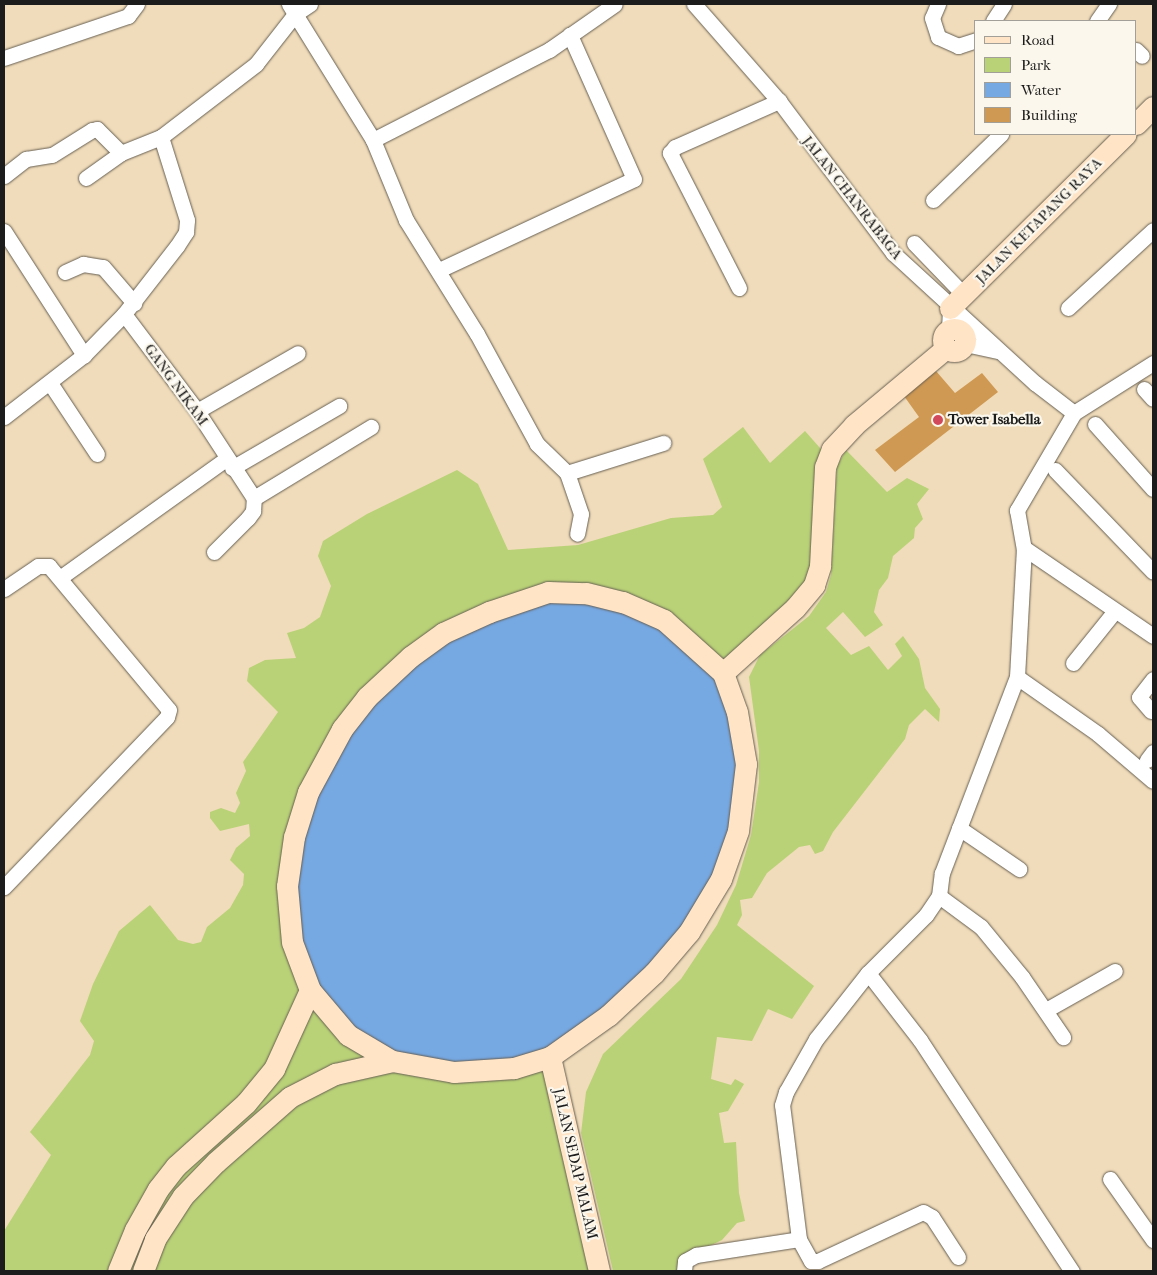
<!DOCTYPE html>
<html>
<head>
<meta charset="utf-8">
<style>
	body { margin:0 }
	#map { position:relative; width:1157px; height:1275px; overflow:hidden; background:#f0dcba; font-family:"IM FELL French Canon",serif }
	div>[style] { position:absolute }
	.green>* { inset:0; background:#b9d277 }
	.water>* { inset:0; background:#76a8e2 }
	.building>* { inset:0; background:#cf9953 }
	.roads { filter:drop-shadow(0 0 1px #665f53) drop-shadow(0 0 1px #665f53) }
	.street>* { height:15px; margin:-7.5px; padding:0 7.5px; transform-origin:7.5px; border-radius:7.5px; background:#fff }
	.secondary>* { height:21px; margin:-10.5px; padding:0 10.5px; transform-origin:10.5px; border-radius:10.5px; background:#ffe4c6 }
	.secondary>.ring { margin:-10.5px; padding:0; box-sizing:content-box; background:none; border:21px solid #ffe4c6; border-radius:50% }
	.dots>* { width:14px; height:14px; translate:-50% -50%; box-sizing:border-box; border:2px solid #fbf7ec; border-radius:50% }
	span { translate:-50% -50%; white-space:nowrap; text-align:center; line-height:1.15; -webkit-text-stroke:4.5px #fbf7ec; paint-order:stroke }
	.street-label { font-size:15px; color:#1c1c1c }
	.poi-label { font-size:15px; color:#1c1c1c; font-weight:700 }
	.left { translate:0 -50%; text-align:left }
	.frame { position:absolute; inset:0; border:5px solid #1c1c1c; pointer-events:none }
	.legend { position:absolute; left:974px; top:20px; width:162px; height:115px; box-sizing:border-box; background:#fbf7ec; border:1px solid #a29f99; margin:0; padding:6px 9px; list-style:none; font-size:15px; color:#1c1c1c }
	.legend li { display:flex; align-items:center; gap:10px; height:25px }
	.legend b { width:25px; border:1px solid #a29f99 }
</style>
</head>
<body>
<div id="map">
	<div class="green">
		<i style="clip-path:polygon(743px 427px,770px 463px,805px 431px,828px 457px,820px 566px,723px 673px,550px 1057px,599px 1271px,4px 1271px,4px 1231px,51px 1155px,30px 1132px,90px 1055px,94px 1041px,80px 1021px,93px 984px,119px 931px,150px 905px,178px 940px,193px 944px,201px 942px,207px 927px,230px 908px,243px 885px,244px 874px,230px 860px,236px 848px,250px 836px,249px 824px,220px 831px,210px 818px,210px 812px,221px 808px,235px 813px,240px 803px,236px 793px,246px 771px,243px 762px,278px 712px,247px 681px,249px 668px,265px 660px,296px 658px,287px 633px,304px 628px,320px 617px,331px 586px,318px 556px,323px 541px,367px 514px,457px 470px,478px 484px,508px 550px,578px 545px,671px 518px,713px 515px,722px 507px,703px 459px)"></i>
		<i style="clip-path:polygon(846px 450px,887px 492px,907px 478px,929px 489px,917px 504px,923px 519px,915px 528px,914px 538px,893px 556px,888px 578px,879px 590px,874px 612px,883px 625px,865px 637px,843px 612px,826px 628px,851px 655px,869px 646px,888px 670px,902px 656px,895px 644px,903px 636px,919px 659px,925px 688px,940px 709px,939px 722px,925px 709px,909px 725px,905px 739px,833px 832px,823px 851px,815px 854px,810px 845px,799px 847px,767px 873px,752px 898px,740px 900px,742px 915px,737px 925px,814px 986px,792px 1019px,768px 1009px,752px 1041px,717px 1037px,711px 1079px,731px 1085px,735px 1079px,744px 1084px,728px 1111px,719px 1113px,724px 1143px,736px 1142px,739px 1193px,745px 1221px,737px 1223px,722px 1240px,680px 1260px,680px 1271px,613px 1271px,581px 1133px,586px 1092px,603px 1054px,681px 979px,717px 925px,736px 885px,751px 835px,759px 782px,759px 751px,749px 677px,760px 655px,809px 616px,826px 592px,831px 575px,837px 466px)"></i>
	</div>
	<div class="water">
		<i style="clip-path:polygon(548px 592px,623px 602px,723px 673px,742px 806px,689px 932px,550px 1057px,454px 1072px,348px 1035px,292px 942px,294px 837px,342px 729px,410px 657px)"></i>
	</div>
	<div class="building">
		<i style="clip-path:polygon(936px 371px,955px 393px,982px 373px,998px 392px,895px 472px,875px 450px,919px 417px,904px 396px)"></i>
	</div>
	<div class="roads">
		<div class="street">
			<i style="left:310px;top:4px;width:18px;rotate:146deg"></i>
			<i style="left:295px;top:14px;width:148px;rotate:58.2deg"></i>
			<i style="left:373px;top:140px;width:87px;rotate:67.6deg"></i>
			<i style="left:406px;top:220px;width:134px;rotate:58.1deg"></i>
			<i style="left:477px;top:334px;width:125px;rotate:61.4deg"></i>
			<i style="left:537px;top:444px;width:42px;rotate:44deg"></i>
			<i style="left:567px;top:473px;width:43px;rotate:71.1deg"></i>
			<i style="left:581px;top:514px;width:20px;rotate:101deg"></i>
			<i style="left:694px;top:4px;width:129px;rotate:48.8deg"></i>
			<i style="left:779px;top:101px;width:190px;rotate:53.1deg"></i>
			<i style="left:893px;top:253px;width:193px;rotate:42.5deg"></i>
			<i style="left:1035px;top:383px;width:49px;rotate:37.6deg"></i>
			<i style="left:938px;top:4px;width:15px;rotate:113deg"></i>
			<i style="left:932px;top:18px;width:20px;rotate:72deg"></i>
			<i style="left:938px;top:37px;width:22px;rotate:24deg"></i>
			<i style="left:958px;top:46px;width:19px;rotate:-18deg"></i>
			<i style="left:993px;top:21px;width:20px;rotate:-57deg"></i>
			<i style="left:1097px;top:21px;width:21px;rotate:-55deg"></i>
			<i style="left:1136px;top:50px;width:8px;rotate:45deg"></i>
			<i style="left:4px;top:58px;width:131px;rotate:-18.7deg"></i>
			<i style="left:128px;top:16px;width:15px;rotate:-53deg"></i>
			<i style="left:373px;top:140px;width:198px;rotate:-27.1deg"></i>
			<i style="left:549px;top:50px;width:80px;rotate:-34.9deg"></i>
			<i style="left:4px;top:176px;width:28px;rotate:-38deg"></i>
			<i style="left:26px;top:159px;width:26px;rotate:-9deg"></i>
			<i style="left:52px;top:155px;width:47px;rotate:-32deg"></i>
			<i style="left:92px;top:130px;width:5px;rotate:-11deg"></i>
			<i style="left:97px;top:129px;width:34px;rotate:45deg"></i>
			<i style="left:121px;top:153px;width:43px;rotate:-21.8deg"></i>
			<i style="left:86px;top:178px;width:43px;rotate:-35.5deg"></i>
			<i style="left:933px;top:200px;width:95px;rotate:-44.1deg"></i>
			<i style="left:4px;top:231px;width:148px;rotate:57.2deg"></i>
			<i style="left:914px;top:243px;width:72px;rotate:46.1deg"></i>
			<i style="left:439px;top:270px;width:215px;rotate:-25deg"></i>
			<i style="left:634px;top:179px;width:158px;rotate:-114deg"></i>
			<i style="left:65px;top:272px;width:20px;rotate:-24deg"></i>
			<i style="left:83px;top:264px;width:20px;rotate:9deg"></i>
			<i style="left:103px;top:267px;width:48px;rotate:49.3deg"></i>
			<i style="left:739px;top:288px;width:152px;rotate:-117.1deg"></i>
			<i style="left:670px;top:153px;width:8px;rotate:-50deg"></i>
			<i style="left:675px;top:147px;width:114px;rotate:-23.9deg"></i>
			<i style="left:1068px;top:308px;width:115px;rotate:-42.5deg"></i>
			<i style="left:124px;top:314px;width:121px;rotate:53deg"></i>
			<i style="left:197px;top:411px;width:104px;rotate:56.8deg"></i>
			<i style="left:254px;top:498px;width:137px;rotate:-31.3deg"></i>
			<i style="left:949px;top:329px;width:21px;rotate:-87deg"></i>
			<i style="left:965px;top:344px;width:33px;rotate:12deg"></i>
			<i style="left:1153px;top:363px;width:93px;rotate:147.7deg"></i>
			<i style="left:1074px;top:413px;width:113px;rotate:120.4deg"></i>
			<i style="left:1017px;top:510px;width:39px;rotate:80deg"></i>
			<i style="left:1024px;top:548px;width:156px;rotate:34.3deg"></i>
			<i style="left:50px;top:383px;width:85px;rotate:56.5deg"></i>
			<i style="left:1144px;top:389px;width:13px;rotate:48deg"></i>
			<i style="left:197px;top:411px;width:116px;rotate:-29.9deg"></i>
			<i style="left:4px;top:417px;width:101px;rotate:-37.8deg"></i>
			<i style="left:84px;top:355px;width:57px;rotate:-45.7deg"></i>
			<i style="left:124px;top:314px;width:86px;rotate:-52.1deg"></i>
			<i style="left:177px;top:246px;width:17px;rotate:-57deg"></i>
			<i style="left:186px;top:232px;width:12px;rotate:-85deg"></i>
			<i style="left:187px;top:220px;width:87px;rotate:-107.4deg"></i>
			<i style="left:161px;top:137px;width:120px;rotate:-37.5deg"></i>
			<i style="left:256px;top:64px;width:63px;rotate:-52deg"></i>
			<i style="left:295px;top:14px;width:12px;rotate:-121deg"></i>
			<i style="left:1095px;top:424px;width:87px;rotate:48.3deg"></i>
			<i style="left:232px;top:468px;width:124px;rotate:-30.1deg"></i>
			<i style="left:1055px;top:470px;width:141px;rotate:46.1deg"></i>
			<i style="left:567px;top:473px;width:101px;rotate:-17.4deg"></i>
			<i style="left:214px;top:552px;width:48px;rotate:-45deg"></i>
			<i style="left:248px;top:518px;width:9px;rotate:-54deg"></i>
			<i style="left:253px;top:511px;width:13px;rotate:-86deg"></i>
			<i style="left:61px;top:577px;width:204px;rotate:-35.6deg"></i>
			<i style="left:4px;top:589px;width:41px;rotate:-34.1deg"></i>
			<i style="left:38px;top:566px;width:11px"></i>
			<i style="left:49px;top:566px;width:187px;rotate:50.2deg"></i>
			<i style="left:169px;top:710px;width:7px;rotate:106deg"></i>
			<i style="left:167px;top:717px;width:236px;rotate:133.8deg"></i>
			<i style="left:1073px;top:663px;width:65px;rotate:-51.2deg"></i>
			<i style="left:1017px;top:677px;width:99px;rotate:35.1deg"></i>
			<i style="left:1098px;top:734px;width:72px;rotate:40.5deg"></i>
			<i style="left:1151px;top:711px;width:18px;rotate:-131deg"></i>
			<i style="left:1139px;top:697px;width:23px;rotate:-52deg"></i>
			<i style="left:1147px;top:760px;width:10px;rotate:-53deg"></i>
			<i style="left:959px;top:828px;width:73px;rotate:34.3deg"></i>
			<i style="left:939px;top:896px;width:52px;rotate:36.4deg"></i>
			<i style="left:981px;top:927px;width:65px;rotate:50.6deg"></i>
			<i style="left:1022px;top:977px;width:73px;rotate:55.7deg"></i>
			<i style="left:868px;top:973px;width:85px;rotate:52.2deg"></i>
			<i style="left:920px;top:1040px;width:277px;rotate:56.7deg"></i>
			<i style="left:1046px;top:1010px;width:79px;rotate:-29.5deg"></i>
			<i style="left:1110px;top:1179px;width:75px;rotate:54.8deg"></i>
			<i style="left:958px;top:1257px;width:48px;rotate:-123deg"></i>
			<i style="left:932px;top:1217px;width:10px;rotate:-151deg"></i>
			<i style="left:923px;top:1212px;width:116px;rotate:155deg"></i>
			<i style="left:818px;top:1261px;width:7px;rotate:180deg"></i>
			<i style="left:811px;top:1261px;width:25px;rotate:-119deg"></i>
			<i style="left:799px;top:1239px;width:135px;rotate:-97.2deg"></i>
			<i style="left:782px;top:1105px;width:14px;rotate:-73deg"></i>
			<i style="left:786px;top:1092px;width:61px;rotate:-60.5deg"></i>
			<i style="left:816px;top:1039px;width:84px;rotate:-51.8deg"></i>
			<i style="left:868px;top:973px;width:82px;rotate:-45deg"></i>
			<i style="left:926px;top:915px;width:23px;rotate:-56deg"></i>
			<i style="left:939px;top:896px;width:23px;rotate:-83deg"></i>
			<i style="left:942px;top:873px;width:210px;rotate:-69.1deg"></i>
			<i style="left:1017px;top:677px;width:129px;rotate:-86.9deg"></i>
			<i style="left:684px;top:1271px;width:10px;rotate:-84deg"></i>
			<i style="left:685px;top:1261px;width:13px;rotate:-29deg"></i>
			<i style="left:696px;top:1255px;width:104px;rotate:-8.8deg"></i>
		</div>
		<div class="secondary">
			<i style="left:1136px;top:124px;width:24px;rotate:-45deg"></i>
			<i style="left:950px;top:308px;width:247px;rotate:-44.7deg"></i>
			<i class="ring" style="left:943px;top:329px;width:1px;height:1px"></i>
			<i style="left:548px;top:592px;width:38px;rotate:2deg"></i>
			<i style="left:586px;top:593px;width:38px;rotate:14deg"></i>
			<i style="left:623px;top:602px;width:45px;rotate:23.7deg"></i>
			<i style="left:664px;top:620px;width:79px;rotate:41.9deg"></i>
			<i style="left:723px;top:673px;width:41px;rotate:70.3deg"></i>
			<i style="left:737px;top:712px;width:53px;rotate:80.2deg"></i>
			<i style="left:746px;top:764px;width:67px;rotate:96.8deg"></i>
			<i style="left:738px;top:831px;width:51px;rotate:109.5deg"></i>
			<i style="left:721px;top:879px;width:62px;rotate:121.1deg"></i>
			<i style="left:689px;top:932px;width:54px;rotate:130.5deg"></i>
			<i style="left:654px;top:973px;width:62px;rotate:137deg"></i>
			<i style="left:609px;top:1015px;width:72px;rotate:144.6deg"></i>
			<i style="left:550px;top:1057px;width:38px;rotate:163deg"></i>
			<i style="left:514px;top:1068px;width:60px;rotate:176.2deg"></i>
			<i style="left:454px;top:1072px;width:63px;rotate:-169.9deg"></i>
			<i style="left:392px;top:1061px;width:51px;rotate:-149.4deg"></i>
			<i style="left:348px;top:1035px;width:59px;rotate:-130.2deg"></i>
			<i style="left:310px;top:990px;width:51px;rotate:-110.6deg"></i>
			<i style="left:292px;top:942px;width:56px;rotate:-95.1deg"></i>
			<i style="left:287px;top:886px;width:49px;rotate:-81.9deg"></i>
			<i style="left:294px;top:837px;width:47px;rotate:-72.7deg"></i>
			<i style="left:308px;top:792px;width:72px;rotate:-61.6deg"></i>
			<i style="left:342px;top:729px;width:41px;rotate:-52deg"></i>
			<i style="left:367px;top:697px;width:59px;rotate:-42.9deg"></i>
			<i style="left:410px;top:657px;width:41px;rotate:-36deg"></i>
			<i style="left:443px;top:633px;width:51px;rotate:-24.5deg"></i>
			<i style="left:489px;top:612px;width:62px;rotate:-18.7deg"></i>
			<i style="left:723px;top:673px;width:97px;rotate:-42.1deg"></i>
			<i style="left:795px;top:608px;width:30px;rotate:-50deg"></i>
			<i style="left:814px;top:585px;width:20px;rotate:-72deg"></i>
			<i style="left:820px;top:566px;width:99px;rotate:-87.1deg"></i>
			<i style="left:825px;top:467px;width:19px;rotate:-69deg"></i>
			<i style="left:832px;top:449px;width:33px;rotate:-47deg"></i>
			<i style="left:854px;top:425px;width:120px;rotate:-39.9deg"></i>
			<i style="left:550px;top:1057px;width:220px;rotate:77.1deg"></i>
			<i style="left:118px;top:1271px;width:44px;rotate:-67.5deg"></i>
			<i style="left:135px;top:1230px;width:47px;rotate:-60.7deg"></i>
			<i style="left:158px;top:1189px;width:29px;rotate:-52deg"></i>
			<i style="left:176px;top:1166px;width:94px;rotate:-42deg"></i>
			<i style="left:246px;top:1103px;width:44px;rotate:-50.5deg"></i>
			<i style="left:274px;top:1069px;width:87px;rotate:-65.5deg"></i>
			<i style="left:143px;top:1271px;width:34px;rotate:-69deg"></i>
			<i style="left:155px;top:1239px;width:51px;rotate:-56.9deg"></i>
			<i style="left:183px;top:1196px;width:47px;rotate:-45.9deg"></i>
			<i style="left:216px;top:1162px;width:98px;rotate:-41.3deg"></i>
			<i style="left:290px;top:1097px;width:51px;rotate:-27.1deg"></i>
			<i style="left:335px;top:1074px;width:58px;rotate:-12.8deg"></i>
		</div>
	</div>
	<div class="dots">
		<i style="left:938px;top:420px;background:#d1495b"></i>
	</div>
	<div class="street-label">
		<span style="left:852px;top:198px;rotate:52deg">JALAN CHANRABAGA</span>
		<span style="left:1039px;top:221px;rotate:-45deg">JALAN KETAPANG RAYA</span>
		<span style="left:176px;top:385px;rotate:54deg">GANG NIKAM</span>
		<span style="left:575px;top:1164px;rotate:77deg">JALAN SEDAP MALAM</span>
	</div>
	<div class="poi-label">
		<span class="left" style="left:948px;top:420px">Tower Isabella</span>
	</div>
	<div class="frame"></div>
	<ul class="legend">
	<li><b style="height:6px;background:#ffe4c6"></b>Road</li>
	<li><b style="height:14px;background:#b9d277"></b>Park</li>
	<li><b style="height:14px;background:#76a8e2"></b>Water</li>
	<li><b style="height:14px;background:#cf9953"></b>Building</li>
	</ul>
</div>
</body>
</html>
